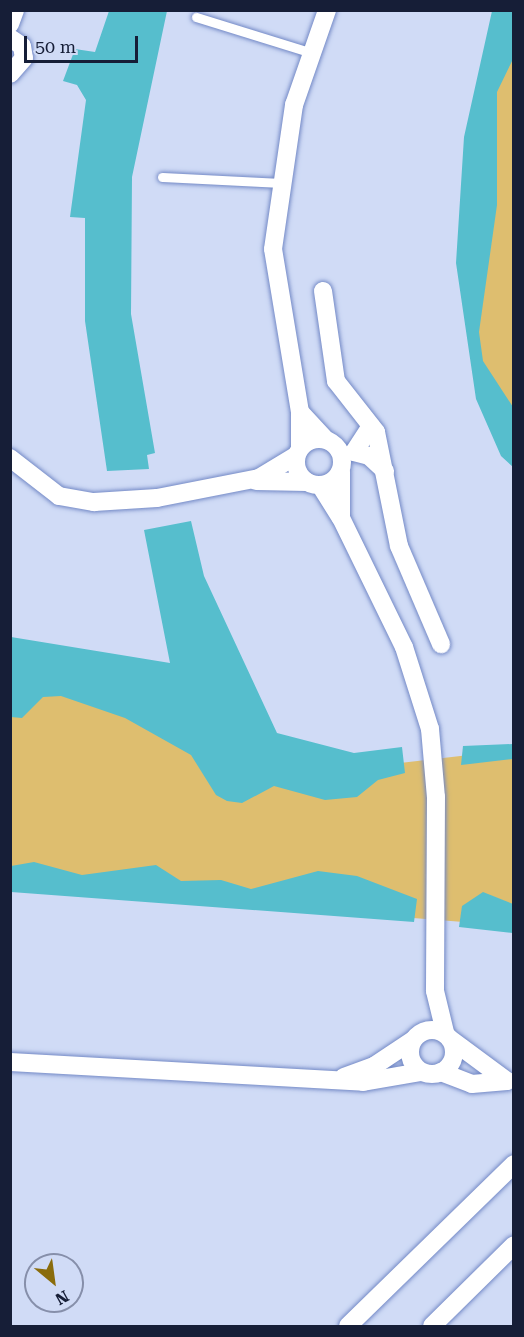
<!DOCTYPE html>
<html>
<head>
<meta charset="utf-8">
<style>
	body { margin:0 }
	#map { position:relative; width:524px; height:1337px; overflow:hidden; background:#d0dbf6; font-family:"Roboto Serif",serif }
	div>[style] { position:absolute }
	.green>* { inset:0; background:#debe6f }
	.water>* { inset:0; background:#56becd }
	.roads { filter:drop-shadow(0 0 2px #7389c6) drop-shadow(0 0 2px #7389c6) }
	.lane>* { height:9px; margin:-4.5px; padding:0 4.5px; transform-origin:4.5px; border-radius:4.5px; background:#fff }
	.street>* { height:18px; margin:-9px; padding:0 9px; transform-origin:9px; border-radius:9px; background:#fff }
	.street>.ring { margin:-9px; padding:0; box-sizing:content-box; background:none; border:18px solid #fff; border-radius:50% }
	span { translate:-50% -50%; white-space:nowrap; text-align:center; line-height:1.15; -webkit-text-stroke:6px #d0dbf6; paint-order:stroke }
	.frame { position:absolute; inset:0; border:12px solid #161e37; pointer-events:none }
	.north { position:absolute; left:24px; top:1253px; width:60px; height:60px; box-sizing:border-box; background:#d0dbf6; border:2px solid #868faa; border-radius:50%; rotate:151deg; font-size:16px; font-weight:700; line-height:24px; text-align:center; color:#161e37 }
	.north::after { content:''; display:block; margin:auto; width:21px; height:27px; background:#8a6c0c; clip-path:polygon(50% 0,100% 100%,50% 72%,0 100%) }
	.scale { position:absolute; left:24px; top:36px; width:114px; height:27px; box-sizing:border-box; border:3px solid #161e37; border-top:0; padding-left:8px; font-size:18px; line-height:21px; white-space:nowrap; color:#161e37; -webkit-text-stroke:4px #d0dbf6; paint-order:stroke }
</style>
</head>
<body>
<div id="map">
	<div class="green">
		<i style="clip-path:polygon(513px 11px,513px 441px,474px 359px,484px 94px)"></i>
		<i style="clip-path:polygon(10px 653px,322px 772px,513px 750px,513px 926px,11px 886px)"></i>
	</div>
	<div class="water">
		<i style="clip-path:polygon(109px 11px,167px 11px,132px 177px,131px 314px,155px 453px,147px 455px,149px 469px,107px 471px,85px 321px,85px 218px,70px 217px,86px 100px,77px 85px,63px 81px,75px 49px,95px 52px)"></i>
		<i style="clip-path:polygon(492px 11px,513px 11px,514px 57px,497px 92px,497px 205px,479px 332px,483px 361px,513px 407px,513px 467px,501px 456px,476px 399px,456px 263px,464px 137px)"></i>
		<i style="clip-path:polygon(191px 521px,204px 576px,277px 733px,354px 753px,402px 747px,405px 773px,378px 780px,357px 797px,325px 800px,274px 786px,242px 803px,227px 801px,216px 795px,191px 755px,125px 718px,61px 696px,43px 697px,22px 718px,11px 717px,11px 637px,170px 663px,144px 530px)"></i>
		<i style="clip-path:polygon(513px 744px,513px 759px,461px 765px,463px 746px)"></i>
		<i style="clip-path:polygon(34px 862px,82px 875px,156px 865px,181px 881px,221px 880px,251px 889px,318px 871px,357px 876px,417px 899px,414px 922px,11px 892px,11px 866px)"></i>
		<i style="clip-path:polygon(483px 892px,513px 904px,513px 933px,459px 927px,462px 906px)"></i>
	</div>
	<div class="roads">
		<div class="lane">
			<i style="left:196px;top:17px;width:121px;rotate:17.2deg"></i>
			<i style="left:162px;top:177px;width:120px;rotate:2.9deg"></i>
		</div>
		<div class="street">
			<i style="left:10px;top:24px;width:15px;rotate:-70deg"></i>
			<i style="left:10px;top:38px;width:14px;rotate:34deg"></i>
			<i style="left:22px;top:46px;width:12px;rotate:81deg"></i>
			<i style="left:24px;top:58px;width:21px;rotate:131deg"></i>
			<i style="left:323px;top:291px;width:91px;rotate:81.8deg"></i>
			<i style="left:336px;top:381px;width:65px;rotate:51.9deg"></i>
			<i style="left:376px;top:432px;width:116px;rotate:78.6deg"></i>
			<i style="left:399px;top:546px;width:107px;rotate:66.8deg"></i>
			<i style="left:300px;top:412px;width:165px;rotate:-99.4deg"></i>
			<i style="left:273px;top:249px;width:146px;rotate:-81.7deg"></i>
			<i style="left:294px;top:105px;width:101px;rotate:-70.8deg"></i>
			<i style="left:371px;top:426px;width:31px;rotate:123deg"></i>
			<i style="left:354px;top:452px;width:16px;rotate:15deg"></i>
			<i style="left:369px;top:456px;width:22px;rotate:43deg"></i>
			<i class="ring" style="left:296px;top:439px;width:28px;height:28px"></i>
			<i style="left:300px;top:447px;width:35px;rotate:-90deg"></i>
			<i style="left:300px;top:412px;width:35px;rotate:47deg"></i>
			<i style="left:10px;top:458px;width:62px;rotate:37.8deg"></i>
			<i style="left:59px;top:496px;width:36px;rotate:10deg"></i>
			<i style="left:94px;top:502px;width:63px;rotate:-3.6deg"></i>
			<i style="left:157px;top:498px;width:104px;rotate:-11.1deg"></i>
			<i style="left:259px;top:478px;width:44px;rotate:-31.2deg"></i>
			<i style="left:256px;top:481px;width:51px;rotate:1.1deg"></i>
			<i style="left:320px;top:485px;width:39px;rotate:58deg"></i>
			<i style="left:341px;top:518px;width:46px;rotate:-90deg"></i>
			<i style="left:341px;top:518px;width:144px;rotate:64deg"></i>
			<i style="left:404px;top:647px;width:86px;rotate:72.4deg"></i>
			<i style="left:430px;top:729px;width:68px;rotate:85deg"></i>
			<i style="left:436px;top:797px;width:194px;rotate:90.3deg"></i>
			<i style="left:435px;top:991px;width:42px;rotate:76.3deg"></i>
			<i class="ring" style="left:410px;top:1030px;width:26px;height:26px"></i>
			<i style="left:10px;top:1062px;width:354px;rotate:3.2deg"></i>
			<i style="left:363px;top:1082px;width:59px;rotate:-9.8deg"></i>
			<i style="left:441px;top:1072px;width:33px;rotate:21deg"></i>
			<i style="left:472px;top:1084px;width:35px;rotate:-5deg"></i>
			<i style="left:507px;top:1081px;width:71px;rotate:-143.6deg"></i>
			<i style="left:344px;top:1077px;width:32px;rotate:-20deg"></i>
			<i style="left:374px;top:1066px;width:47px;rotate:-33.7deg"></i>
			<i style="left:348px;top:1326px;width:232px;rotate:-44.3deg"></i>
			<i style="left:432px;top:1326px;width:115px;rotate:-44.6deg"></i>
		</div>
	</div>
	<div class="frame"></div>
	<div class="north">N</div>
	<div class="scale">50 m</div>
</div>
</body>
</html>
